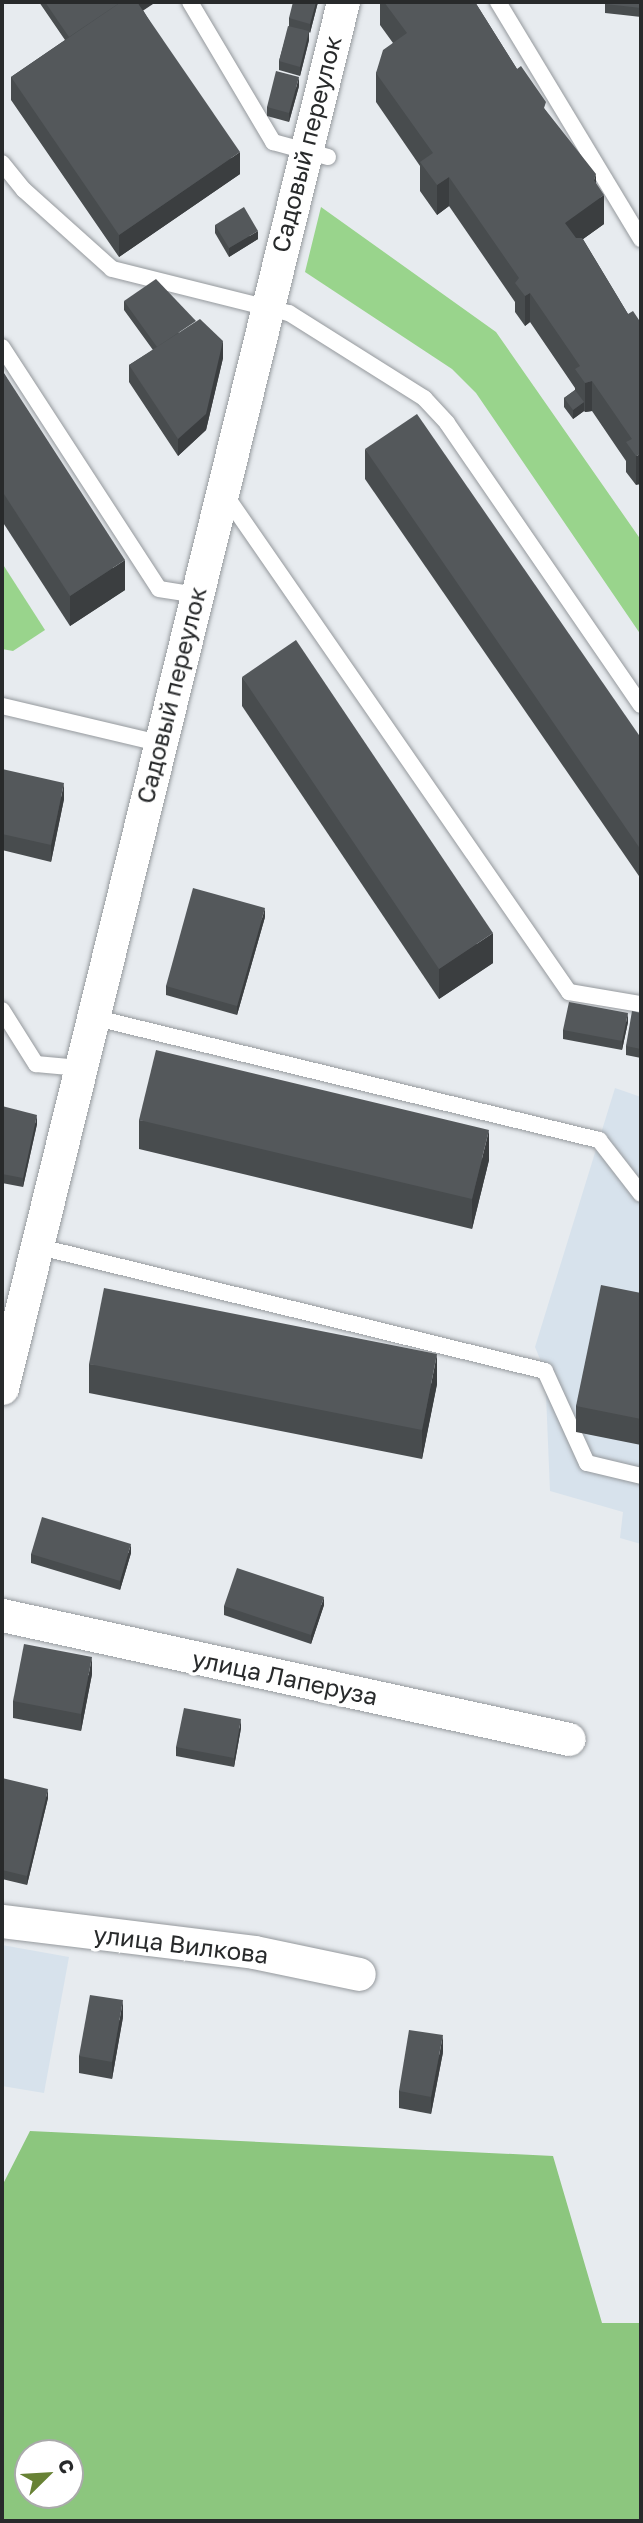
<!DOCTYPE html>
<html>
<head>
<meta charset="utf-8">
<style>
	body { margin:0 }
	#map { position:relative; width:643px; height:2523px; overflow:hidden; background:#e7ebef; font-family:"Golos Text",sans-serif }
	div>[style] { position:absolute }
	.built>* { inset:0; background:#d7e2ec }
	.green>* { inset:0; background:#99d48c }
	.forest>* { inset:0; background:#8cc67e }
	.roads { filter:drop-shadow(0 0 2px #95999d) drop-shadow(0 0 2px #95999d) }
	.service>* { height:16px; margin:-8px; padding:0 8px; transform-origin:8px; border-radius:8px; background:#fff }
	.minor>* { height:33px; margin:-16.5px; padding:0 16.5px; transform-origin:16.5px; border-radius:16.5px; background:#fff }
	.wall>* { inset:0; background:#484c4e }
	.shaded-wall>* { inset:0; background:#3b3e40 }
	.building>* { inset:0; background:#54585b }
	span { translate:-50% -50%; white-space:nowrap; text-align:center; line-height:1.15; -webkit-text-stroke:7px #fff; paint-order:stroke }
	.street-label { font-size:24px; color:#282a2b }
	.frame { position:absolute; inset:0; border:4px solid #282a2b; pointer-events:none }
	.north { position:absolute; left:14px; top:2439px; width:70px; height:70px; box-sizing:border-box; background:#fff; border:2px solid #a9aaaa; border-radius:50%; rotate:66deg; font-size:19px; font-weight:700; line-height:28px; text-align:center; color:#282a2b }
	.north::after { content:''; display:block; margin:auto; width:24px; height:32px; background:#688235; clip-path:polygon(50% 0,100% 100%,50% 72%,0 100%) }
</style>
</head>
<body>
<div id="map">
	<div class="built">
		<i style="clip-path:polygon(615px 1088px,641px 1097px,641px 1544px,620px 1538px,623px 1512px,550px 1491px,545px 1371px,535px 1347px)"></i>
		<i style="clip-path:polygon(2px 1945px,69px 1957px,44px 2093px,2px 2086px)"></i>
	</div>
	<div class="green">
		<i style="clip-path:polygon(321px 207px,496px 332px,641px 540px,641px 635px,476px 393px,452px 369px,305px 272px)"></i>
		<i style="clip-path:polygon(2px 563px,45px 630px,13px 651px,2px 649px)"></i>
	</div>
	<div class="forest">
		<i style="clip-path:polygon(evenodd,30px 2131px,553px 2156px,602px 2323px,641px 2323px,641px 2521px,2px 2521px,2px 2186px,30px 2131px,28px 2453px,70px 2453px,70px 2495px,28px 2495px,28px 2453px)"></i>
	</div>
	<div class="roads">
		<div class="service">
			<i style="left:190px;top:2px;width:163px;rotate:59.3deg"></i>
			<i style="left:273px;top:142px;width:57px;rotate:15.3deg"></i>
			<i style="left:498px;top:2px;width:277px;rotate:58.9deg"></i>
			<i style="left:2px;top:163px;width:35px;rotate:51deg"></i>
			<i style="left:24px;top:190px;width:118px;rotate:41.9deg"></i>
			<i style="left:112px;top:269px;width:182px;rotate:14deg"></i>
			<i style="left:289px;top:313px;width:160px;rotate:32.2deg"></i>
			<i style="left:424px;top:398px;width:34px;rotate:47deg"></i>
			<i style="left:447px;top:423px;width:342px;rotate:55.5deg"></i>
			<i style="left:2px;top:347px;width:288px;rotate:57deg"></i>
			<i style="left:159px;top:589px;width:36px;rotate:9deg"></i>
			<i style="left:224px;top:493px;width:607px;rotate:55.34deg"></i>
			<i style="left:569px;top:992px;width:73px;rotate:9.5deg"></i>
			<i style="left:2px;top:706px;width:161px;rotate:13.3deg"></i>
			<i style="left:2px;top:1010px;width:64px;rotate:57.8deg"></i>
			<i style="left:36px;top:1064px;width:44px;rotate:5.2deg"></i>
			<i style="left:92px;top:1017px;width:522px;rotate:13.64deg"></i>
			<i style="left:599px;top:1140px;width:68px;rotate:52.1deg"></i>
			<i style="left:36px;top:1246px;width:524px;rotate:13.8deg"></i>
			<i style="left:545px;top:1371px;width:101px;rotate:65.5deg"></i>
			<i style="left:587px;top:1463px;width:56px;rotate:13.5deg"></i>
		</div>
		<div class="minor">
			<i style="left:2px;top:1388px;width:1427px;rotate:-76.18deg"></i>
			<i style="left:2px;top:1615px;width:580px;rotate:12.34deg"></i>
			<i style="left:2px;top:1921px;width:254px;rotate:7deg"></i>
			<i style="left:254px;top:1952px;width:107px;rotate:11.8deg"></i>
		</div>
	</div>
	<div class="wall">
		<i style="clip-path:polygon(39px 2px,155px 2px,143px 10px,240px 174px,119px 257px,11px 100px,11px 77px,65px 40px)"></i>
		<i style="clip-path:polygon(318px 2px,310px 33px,309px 32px,309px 40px,300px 76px,279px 70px,279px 61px,289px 26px,289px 18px)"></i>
		<i style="clip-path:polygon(380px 2px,475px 2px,517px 69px,596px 184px,604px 224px,583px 239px,628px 314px,641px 323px,636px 485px,626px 472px,626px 461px,592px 411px,585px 412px,584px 411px,573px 419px,564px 407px,564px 398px,575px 390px,575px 388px,530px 322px,525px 326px,515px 312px,515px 302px,449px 206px,437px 215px,420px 191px,420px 166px,376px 102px,376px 73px,393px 43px,380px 25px)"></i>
		<i style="clip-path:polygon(605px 2px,641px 2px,641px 17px,605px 13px)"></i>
		<i style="clip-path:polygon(299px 86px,289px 122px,267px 116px,267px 107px)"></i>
		<i style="clip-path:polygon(215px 225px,258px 239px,229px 257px,215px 233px)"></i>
		<i style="clip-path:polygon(124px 301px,223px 358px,206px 430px,178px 456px,129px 382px,129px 365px,153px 350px,124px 310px)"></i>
		<i style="clip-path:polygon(2px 370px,125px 590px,70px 626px,2px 521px)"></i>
		<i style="clip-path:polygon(365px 449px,641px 738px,641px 879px,365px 479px)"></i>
		<i style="clip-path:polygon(242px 677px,493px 963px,439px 999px,242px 706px)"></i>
		<i style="clip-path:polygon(2px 769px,64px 799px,51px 862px,2px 850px)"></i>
		<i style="clip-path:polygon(265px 917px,237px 1015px,166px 995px,166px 986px)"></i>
		<i style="clip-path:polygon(641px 1013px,641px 1058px,626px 1055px,626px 1046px)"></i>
		<i style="clip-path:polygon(628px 1022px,622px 1050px,563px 1039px,563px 1030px)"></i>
		<i style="clip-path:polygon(2px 1106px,37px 1124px,23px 1187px,2px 1183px)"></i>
		<i style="clip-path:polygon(139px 1120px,489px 1160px,472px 1229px,139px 1149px)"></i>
		<i style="clip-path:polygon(641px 1293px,641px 1445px,576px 1432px,576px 1406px)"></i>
		<i style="clip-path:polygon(89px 1364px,437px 1384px,422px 1459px,89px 1393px)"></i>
		<i style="clip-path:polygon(131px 1553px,120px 1590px,31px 1563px,31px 1554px)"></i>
		<i style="clip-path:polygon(324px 1605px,311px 1644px,224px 1615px,224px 1606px)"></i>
		<i style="clip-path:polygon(92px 1674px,81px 1731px,13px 1718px,13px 1701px)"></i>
		<i style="clip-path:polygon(241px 1728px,234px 1767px,176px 1756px,176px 1747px)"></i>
		<i style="clip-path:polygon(2px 1778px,48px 1798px,27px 1885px,2px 1879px)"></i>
		<i style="clip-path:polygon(123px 2017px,112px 2079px,79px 2073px,79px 2056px)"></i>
		<i style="clip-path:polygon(443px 2052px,431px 2114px,399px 2108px,399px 2091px)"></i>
	</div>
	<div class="shaded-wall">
		<i style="clip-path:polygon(142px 2px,156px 2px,76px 55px)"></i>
		<i style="clip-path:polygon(316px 2px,318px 2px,310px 33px,310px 24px)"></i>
		<i style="clip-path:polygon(309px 31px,309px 40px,300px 76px,300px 67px)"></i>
		<i style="clip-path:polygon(299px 77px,299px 86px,289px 122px,289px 113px)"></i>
		<i style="clip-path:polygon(240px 152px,240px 174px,119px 257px,119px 235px)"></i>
		<i style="clip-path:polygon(596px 174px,596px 200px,604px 195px,604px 224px,565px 252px,565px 223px,594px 180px)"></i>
		<i style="clip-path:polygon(449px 177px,449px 206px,437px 215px,437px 185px)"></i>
		<i style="clip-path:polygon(258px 231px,258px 239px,229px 257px,229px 248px)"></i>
		<i style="clip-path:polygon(530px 293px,530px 322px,525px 326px,525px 296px)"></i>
		<i style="clip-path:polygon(223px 341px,223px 358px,206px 430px,178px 456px,178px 439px)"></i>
		<i style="clip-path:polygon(592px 381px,592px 411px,585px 412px,585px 383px)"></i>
		<i style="clip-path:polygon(584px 402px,584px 411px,573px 419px,573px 410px)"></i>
		<i style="clip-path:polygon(641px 454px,641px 484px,636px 485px,636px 456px)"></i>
		<i style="clip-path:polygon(125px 560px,125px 590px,70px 626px,70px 596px)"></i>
		<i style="clip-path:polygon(64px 783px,64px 799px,51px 862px,51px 845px)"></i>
		<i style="clip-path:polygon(265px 908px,265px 917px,237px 1015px,237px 1006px)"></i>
		<i style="clip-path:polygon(493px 933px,493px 963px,439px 999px,439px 969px)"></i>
		<i style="clip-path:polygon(628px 1013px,628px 1022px,622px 1050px,622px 1041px)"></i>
		<i style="clip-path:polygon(37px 1115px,37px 1124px,23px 1187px,23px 1178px)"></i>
		<i style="clip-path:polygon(489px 1130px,489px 1160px,472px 1229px,472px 1199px)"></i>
		<i style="clip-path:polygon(437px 1354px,437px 1384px,422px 1459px,422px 1430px)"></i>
		<i style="clip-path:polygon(131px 1544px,131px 1553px,120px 1590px,120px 1581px)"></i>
		<i style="clip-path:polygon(324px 1597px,324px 1605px,311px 1644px,311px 1635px)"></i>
		<i style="clip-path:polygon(92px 1657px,92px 1674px,81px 1731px,81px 1714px)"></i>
		<i style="clip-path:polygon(241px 1719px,241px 1728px,234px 1767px,234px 1758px)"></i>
		<i style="clip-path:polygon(48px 1789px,48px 1798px,27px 1885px,27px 1876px)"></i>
		<i style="clip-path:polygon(123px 2000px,123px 2017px,112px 2079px,112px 2062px)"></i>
		<i style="clip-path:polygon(443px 2035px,443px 2052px,431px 2114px,431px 2097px)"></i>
	</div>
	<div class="building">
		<i style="clip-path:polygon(45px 2px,121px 2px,69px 37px)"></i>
		<i style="clip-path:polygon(121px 2px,137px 2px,240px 152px,119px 235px,11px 77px)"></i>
		<i style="clip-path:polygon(293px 2px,316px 2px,310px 24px,289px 18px)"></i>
		<i style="clip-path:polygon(384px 2px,475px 2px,517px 69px,521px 66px,546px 102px,544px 108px,596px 174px,594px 180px,604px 195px,565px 223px,576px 238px,582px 238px,628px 314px,633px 311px,641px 323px,641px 454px,636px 456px,626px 442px,632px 439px,592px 381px,585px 383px,575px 369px,580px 366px,530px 293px,525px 296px,515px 283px,519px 278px,449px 177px,437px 185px,420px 162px,433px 153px,376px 73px,383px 50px,407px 33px)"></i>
		<i style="clip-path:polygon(605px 2px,641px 2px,641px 8px,605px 4px)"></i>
		<i style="clip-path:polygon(288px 26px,309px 31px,300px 67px,279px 61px)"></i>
		<i style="clip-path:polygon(276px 71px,299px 77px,289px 113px,267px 107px)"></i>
		<i style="clip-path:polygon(244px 207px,258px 231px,229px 248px,215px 225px)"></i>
		<i style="clip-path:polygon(156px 279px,196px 321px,157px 347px,124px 301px)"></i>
		<i style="clip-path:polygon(200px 319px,223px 341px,206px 414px,178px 439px,129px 365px)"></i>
		<i style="clip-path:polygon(2px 370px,125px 560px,70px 596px,2px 491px)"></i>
		<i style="clip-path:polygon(575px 390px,584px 402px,573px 410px,564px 398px)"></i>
		<i style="clip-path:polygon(417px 414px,641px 738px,641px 850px,365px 449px)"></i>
		<i style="clip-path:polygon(296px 640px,493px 933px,439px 969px,242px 677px)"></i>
		<i style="clip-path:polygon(2px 769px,64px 783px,51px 845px,2px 834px)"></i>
		<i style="clip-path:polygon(193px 888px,265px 908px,237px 1006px,166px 986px)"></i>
		<i style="clip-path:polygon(569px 1002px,628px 1013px,622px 1041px,563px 1030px)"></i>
		<i style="clip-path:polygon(632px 1011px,641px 1013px,641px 1049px,626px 1046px)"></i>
		<i style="clip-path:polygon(156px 1050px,489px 1130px,472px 1199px,139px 1120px)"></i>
		<i style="clip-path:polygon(2px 1106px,37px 1115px,23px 1178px,2px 1174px)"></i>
		<i style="clip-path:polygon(601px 1285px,641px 1293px,641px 1419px,576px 1406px)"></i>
		<i style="clip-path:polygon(104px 1288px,437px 1354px,422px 1430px,89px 1364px)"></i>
		<i style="clip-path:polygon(42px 1517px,131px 1544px,120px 1581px,31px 1554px)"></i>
		<i style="clip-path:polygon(237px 1568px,324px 1597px,311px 1635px,224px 1606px)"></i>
		<i style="clip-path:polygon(24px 1644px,92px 1657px,81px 1714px,13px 1701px)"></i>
		<i style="clip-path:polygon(184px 1708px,241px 1719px,234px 1758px,176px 1747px)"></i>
		<i style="clip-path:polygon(2px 1778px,48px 1789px,27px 1876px,2px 1870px)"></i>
		<i style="clip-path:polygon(90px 1995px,123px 2000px,112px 2062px,79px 2056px)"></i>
		<i style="clip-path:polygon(409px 2030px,443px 2035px,431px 2097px,399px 2091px)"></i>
	</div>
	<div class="street-label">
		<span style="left:306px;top:144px;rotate:-76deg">Садовый переулок</span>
		<span style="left:171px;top:695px;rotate:-76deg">Садовый переулок</span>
		<span style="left:285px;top:1677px;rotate:12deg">улица Лаперуза</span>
		<span style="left:181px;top:1944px;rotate:7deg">улица Вилкова</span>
	</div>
	<div class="frame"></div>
	<div class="north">С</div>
</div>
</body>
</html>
